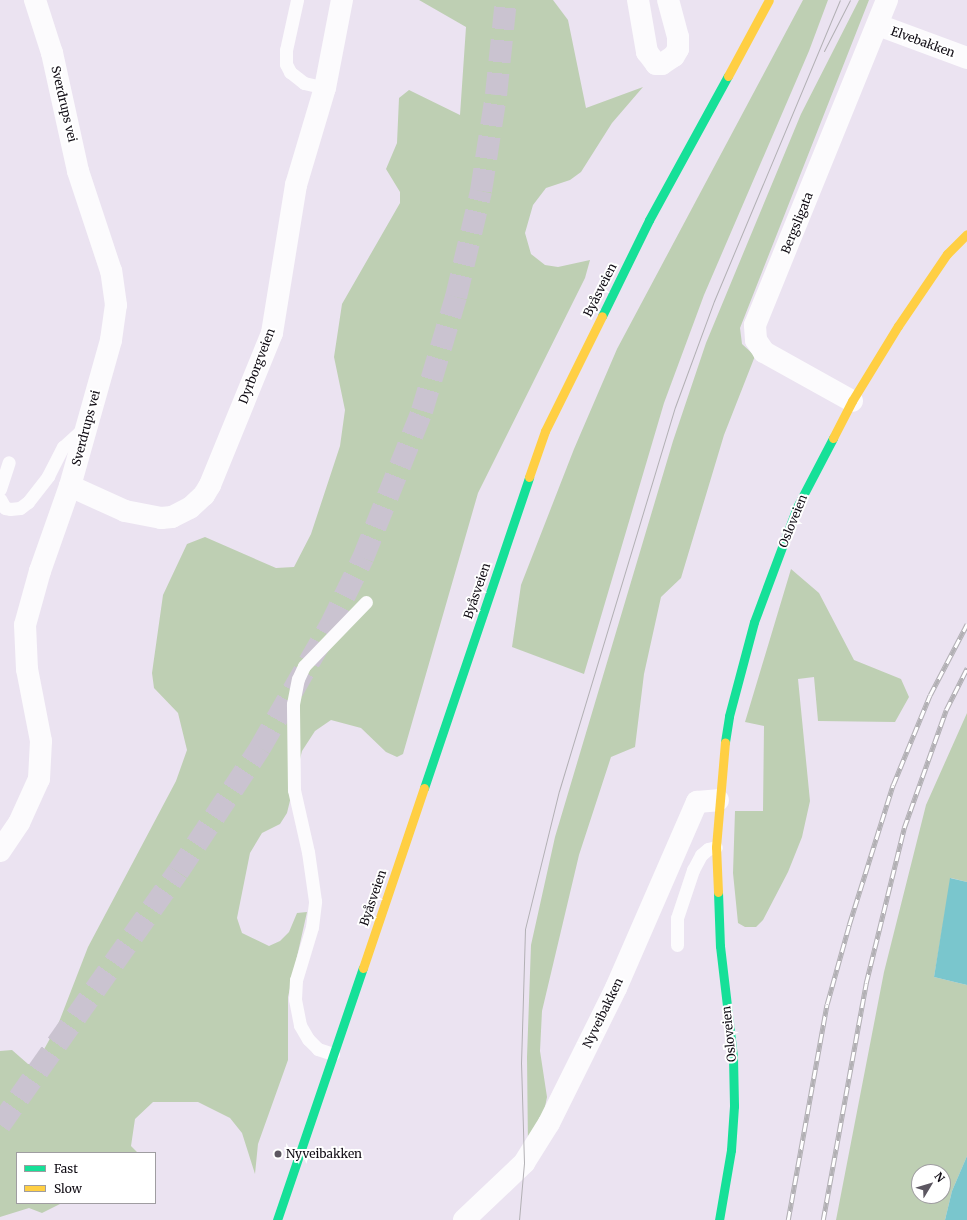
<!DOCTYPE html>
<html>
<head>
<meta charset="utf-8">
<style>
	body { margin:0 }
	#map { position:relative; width:967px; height:1220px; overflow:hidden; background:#ebe3f1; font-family:Merriweather,serif }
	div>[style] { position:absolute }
	.green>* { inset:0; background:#becfb3 }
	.water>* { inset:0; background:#7ac6cd }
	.highway-tunnel>* { height:22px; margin-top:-11px; transform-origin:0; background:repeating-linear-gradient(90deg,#cac3d0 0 22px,transparent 0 33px) }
	.lane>* { height:13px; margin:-6.5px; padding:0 6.5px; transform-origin:6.5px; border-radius:6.5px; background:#fcfbfd }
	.street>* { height:22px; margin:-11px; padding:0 11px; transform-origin:11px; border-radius:11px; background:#fcfbfd }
	.fast>* { height:9px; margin:-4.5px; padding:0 4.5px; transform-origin:4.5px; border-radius:4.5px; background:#16e098 }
	.slow>* { height:9px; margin:-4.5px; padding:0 4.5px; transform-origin:4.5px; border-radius:4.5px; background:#ffcf43 }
	.tram>* { height:1px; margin:-0.5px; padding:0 0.5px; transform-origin:0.5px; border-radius:0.5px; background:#b2b0b4 }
	.rail>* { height:4.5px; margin-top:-2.25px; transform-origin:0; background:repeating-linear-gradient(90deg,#fff 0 9px,#b2b0b4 0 18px); box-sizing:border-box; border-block:1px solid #b2b0b4 }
	.dots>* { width:11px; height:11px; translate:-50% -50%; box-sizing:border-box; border:2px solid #fff; border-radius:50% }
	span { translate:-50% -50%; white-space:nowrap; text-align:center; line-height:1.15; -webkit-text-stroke:4px #fff; paint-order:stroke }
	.street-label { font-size:12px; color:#0f0b13 }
	.poi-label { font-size:12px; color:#0f0b13 }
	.left { translate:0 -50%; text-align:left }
	.legend { position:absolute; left:16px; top:1152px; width:140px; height:52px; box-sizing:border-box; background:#fff; border:1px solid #9f9da1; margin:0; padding:5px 7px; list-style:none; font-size:12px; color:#0f0b13 }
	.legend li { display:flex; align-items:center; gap:8px; height:20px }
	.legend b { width:20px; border:1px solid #9f9da1 }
	.north { position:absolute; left:911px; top:1164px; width:40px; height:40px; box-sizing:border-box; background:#fff; border:1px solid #9f9da1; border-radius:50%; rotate:52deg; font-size:11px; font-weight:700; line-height:16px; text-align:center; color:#0f0b13 }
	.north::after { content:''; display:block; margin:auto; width:14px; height:18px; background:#5c5761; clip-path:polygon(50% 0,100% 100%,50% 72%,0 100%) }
</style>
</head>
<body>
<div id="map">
	<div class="green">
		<i style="clip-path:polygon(419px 0,553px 0,568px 20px,586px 108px,643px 87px,612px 123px,581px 172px,570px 180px,546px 188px,533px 205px,525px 233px,531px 254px,545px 265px,558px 267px,590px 260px,585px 278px,478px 493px,403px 754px,397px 757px,386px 752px,361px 728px,331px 720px,315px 731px,302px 751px,287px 813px,280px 824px,262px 833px,250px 853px,237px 918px,242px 933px,269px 946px,280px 941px,289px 932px,297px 913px,307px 912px,288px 997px,288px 1060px,258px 1144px,255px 1174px,242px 1133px,230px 1118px,198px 1102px,153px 1102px,135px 1119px,131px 1146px,138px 1153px,17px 1153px,17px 1203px,62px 1203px,42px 1213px,29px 1208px,0 1217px,0 1051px,12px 1050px,28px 1064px,36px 1064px,59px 1022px,88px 947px,176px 781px,187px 750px,178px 713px,154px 688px,152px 673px,163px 595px,187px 544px,205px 537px,276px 568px,294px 567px,311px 534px,340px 446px,345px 410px,334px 357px,342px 304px,400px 203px,400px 192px,386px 169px,397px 143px,399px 98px,409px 90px,460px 115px,466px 27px)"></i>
		<i style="clip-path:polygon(803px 0,828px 0,809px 51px,704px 295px,664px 403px,584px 674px,512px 647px,521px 585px,574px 449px,617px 349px)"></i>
		<i style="clip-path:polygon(859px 0,869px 0,740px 328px,742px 344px,755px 356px,724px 435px,681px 578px,661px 597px,644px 674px,635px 747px,611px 757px,579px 855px,542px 1011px,540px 1051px,547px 1097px,543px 1117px,528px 1149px,527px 1057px,531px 945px,555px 837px,673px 441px,706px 343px,801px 114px)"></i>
		<i style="clip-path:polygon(791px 569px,819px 593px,854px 660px,901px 679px,909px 697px,895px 722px,818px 721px,814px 677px,798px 679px,810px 801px,802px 837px,788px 872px,763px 920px,756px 927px,745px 927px,738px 923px,733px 873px,735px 811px,763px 811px,764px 726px,745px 722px)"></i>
		<i style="clip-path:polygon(evenodd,967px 713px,967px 882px,951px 878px,934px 977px,967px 985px,967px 1156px,952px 1191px,945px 1220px,836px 1220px,884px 972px,926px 805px,967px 713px,919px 1172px,943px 1172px,943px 1196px,919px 1196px,919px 1172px)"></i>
	</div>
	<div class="water">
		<i style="clip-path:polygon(950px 878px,967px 882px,967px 985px,934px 977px)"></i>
		<i style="clip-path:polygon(967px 1156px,967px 1220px,945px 1220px,952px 1191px)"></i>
	</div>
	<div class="highway-tunnel">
		<i style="left:0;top:1125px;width:309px;rotate:-54.9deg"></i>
		<i style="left:178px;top:872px;width:149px;rotate:-56.5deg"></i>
		<i style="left:260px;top:748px;width:141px;rotate:-60.2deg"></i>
		<i style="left:330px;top:626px;width:76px;rotate:-64.1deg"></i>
		<i style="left:363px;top:558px;width:158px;rotate:-68.1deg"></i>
		<i style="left:422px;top:411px;width:119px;rotate:-73.4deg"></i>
		<i style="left:456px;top:297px;width:109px;rotate:-76.7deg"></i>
		<i style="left:481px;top:191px;width:97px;rotate:-81.1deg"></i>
		<i style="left:496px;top:95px;width:96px;rotate:-84deg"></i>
	</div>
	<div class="lane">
		<i style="left:297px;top:0;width:51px;rotate:102.4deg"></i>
		<i style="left:286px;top:50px;width:14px;rotate:90deg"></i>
		<i style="left:286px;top:64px;width:9px;rotate:63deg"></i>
		<i style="left:290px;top:72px;width:18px;rotate:38deg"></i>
		<i style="left:304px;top:83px;width:22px;rotate:13deg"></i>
		<i style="left:0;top:489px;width:28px;rotate:-72deg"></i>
		<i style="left:0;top:499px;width:10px;rotate:61deg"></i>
		<i style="left:5px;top:508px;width:5px;rotate:11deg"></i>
		<i style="left:10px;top:509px;width:10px;rotate:-6deg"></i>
		<i style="left:20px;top:508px;width:10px;rotate:-37deg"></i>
		<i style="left:28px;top:502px;width:33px;rotate:-52deg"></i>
		<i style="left:48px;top:476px;width:33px;rotate:-63deg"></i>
		<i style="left:63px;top:447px;width:30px;rotate:-42deg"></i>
		<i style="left:677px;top:945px;width:27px;rotate:-90deg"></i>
		<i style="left:677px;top:918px;width:51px;rotate:-71.6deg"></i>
		<i style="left:693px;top:870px;width:17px;rotate:-62deg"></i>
		<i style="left:701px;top:855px;width:9px;rotate:-41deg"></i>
		<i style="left:708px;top:849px;width:8px;rotate:-14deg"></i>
		<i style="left:333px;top:1054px;width:16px;rotate:-162deg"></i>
		<i style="left:318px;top:1049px;width:14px;rotate:-135deg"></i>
		<i style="left:308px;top:1039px;width:16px;rotate:-120deg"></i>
		<i style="left:300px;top:1025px;width:26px;rotate:-101deg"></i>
		<i style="left:295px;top:999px;width:19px;rotate:-87deg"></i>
		<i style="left:296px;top:980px;width:55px;rotate:-73.2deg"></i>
		<i style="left:312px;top:927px;width:26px;rotate:-83deg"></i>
		<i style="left:315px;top:901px;width:49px;rotate:-98.1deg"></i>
		<i style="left:308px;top:852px;width:64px;rotate:-102.7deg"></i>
		<i style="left:294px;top:790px;width:86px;rotate:-90.7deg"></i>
		<i style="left:293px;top:704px;width:25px;rotate:-79deg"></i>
		<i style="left:298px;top:679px;width:14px;rotate:-65deg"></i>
		<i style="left:304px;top:666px;width:89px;rotate:-45.9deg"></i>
	</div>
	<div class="street">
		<i style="left:638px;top:0;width:53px;rotate:80.2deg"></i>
		<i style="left:647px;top:52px;width:15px;rotate:53deg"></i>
		<i style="left:656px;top:64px;width:6px"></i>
		<i style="left:662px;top:64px;width:14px;rotate:-34deg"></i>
		<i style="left:674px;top:56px;width:8px;rotate:-60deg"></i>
		<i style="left:678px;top:49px;width:12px;rotate:-90deg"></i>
		<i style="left:678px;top:37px;width:38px;rotate:-105deg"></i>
		<i style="left:878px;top:25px;width:95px;rotate:20.3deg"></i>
		<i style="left:852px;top:401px;width:101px;rotate:-150.9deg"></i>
		<i style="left:764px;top:352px;width:14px;rotate:-124deg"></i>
		<i style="left:756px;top:340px;width:15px;rotate:-94deg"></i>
		<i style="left:755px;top:325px;width:351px;rotate:-67.9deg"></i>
		<i style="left:70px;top:486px;width:60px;rotate:24.4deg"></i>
		<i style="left:125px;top:511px;width:37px;rotate:11deg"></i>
		<i style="left:161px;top:518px;width:11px;rotate:-5deg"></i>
		<i style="left:172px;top:517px;width:20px;rotate:-27deg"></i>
		<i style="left:190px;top:508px;width:19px;rotate:-43deg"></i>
		<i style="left:204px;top:495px;width:12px;rotate:-59deg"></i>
		<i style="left:210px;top:485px;width:164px;rotate:-67.8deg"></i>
		<i style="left:272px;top:333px;width:150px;rotate:-80.8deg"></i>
		<i style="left:296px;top:185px;width:101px;rotate:-73.4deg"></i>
		<i style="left:325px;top:88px;width:90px;rotate:-79.1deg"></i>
		<i style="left:0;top:851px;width:34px;rotate:-56deg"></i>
		<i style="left:19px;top:823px;width:48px;rotate:-65.6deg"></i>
		<i style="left:39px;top:779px;width:38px;rotate:-87deg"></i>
		<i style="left:41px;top:741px;width:73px;rotate:-101deg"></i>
		<i style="left:27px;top:669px;width:44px;rotate:-92.6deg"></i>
		<i style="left:25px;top:625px;width:56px;rotate:-74.5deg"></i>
		<i style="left:40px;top:571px;width:90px;rotate:-70.6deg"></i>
		<i style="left:70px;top:486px;width:152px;rotate:-74.3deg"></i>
		<i style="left:111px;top:340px;width:35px;rotate:-82deg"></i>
		<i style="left:116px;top:305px;width:34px;rotate:-98deg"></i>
		<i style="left:111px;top:271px;width:105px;rotate:-108.3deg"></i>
		<i style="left:78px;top:171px;width:121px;rotate:-102.4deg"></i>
		<i style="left:52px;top:53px;width:56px;rotate:-107.8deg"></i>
		<i style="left:464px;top:1220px;width:83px;rotate:-43.5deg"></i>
		<i style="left:524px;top:1163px;width:47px;rotate:-58deg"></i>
		<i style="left:549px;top:1123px;width:151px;rotate:-63.6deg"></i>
		<i style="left:616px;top:988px;width:203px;rotate:-66.5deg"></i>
		<i style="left:697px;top:802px;width:21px;rotate:-5deg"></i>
	</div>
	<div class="fast">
		<i style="left:602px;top:316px;width:107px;rotate:-63.9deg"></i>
		<i style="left:649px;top:220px;width:164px;rotate:-61.3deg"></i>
		<i style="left:725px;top:742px;width:26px;rotate:-81deg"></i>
		<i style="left:729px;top:716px;width:97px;rotate:-75.1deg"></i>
		<i style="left:754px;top:622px;width:123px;rotate:-69.5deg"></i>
		<i style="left:797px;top:507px;width:78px;rotate:-62.4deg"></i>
		<i style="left:424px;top:788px;width:328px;rotate:-71.3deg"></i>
		<i style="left:718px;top:892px;width:54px;rotate:87.9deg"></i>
		<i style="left:720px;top:946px;width:112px;rotate:83.3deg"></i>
		<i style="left:733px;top:1057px;width:49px;rotate:88.8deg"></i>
		<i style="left:734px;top:1106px;width:44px;rotate:93.9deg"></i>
		<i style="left:731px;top:1150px;width:71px;rotate:99.7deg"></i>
		<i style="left:277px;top:1220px;width:266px;rotate:-71.2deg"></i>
	</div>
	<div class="slow">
		<i style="left:728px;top:76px;width:86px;rotate:-61.7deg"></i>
		<i style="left:833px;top:438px;width:42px;rotate:-62.8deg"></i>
		<i style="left:852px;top:401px;width:88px;rotate:-58.5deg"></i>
		<i style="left:898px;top:326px;width:87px;rotate:-55.8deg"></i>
		<i style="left:947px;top:254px;width:28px;rotate:-45deg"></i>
		<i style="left:529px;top:477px;width:49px;rotate:-70.8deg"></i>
		<i style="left:545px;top:431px;width:128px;rotate:-63.6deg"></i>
		<i style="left:718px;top:892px;width:45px;rotate:-92.5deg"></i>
		<i style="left:716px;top:847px;width:105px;rotate:-85.1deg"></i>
		<i style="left:363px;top:968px;width:190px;rotate:-71.3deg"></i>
	</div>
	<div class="tram">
		<i style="left:824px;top:51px;width:57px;rotate:-63deg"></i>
		<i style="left:519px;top:1220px;width:57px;rotate:-85deg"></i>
		<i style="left:524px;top:1163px;width:99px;rotate:-91.7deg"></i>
		<i style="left:521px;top:1064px;width:135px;rotate:-88.3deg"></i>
		<i style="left:525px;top:929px;width:142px;rotate:-76.2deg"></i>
		<i style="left:559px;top:791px;width:401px;rotate:-73.2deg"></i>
		<i style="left:675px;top:407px;width:113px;rotate:-69.8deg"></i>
		<i style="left:714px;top:301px;width:326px;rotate:-67.3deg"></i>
	</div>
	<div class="rail">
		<i style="left:788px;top:1220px;width:219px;rotate:-79.8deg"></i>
		<i style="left:827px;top:1004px;width:82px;rotate:-74.4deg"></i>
		<i style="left:849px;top:925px;width:147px;rotate:-72.6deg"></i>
		<i style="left:893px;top:785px;width:97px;rotate:-67.7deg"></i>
		<i style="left:930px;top:695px;width:80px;rotate:-62.5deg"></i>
		<i style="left:823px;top:1220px;width:241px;rotate:-79.7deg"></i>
		<i style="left:866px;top:983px;width:160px;rotate:-76.2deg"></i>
		<i style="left:904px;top:828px;width:125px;rotate:-70.4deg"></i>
		<i style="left:946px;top:710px;width:47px;rotate:-63.4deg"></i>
	</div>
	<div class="dots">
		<i style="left:278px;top:1154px;background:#5c5761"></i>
	</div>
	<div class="street-label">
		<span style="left:923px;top:42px;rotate:20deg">Elvebakken</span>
		<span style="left:64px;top:104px;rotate:77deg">Sverdrups vei</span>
		<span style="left:797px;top:223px;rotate:-68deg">Bergsligata</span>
		<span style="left:600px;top:290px;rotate:-63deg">Byåsveien</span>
		<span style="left:257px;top:366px;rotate:-69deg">Dyrborgveien</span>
		<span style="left:86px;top:428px;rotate:-75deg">Sverdrups vei</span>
		<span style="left:793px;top:521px;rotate:-68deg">Osloveien</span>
		<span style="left:477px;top:591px;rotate:-71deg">Byåsveien</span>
		<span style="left:373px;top:898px;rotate:-71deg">Byåsveien</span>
		<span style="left:603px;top:1013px;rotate:-64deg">Nyveibakken</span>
		<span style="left:729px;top:1034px;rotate:-96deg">Osloveien</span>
	</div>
	<div class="poi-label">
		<span class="left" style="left:286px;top:1154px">Nyveibakken</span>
	</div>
	<ul class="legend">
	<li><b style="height:5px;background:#16e098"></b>Fast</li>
	<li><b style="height:5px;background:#ffcf43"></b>Slow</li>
	</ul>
	<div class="north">N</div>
</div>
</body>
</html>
